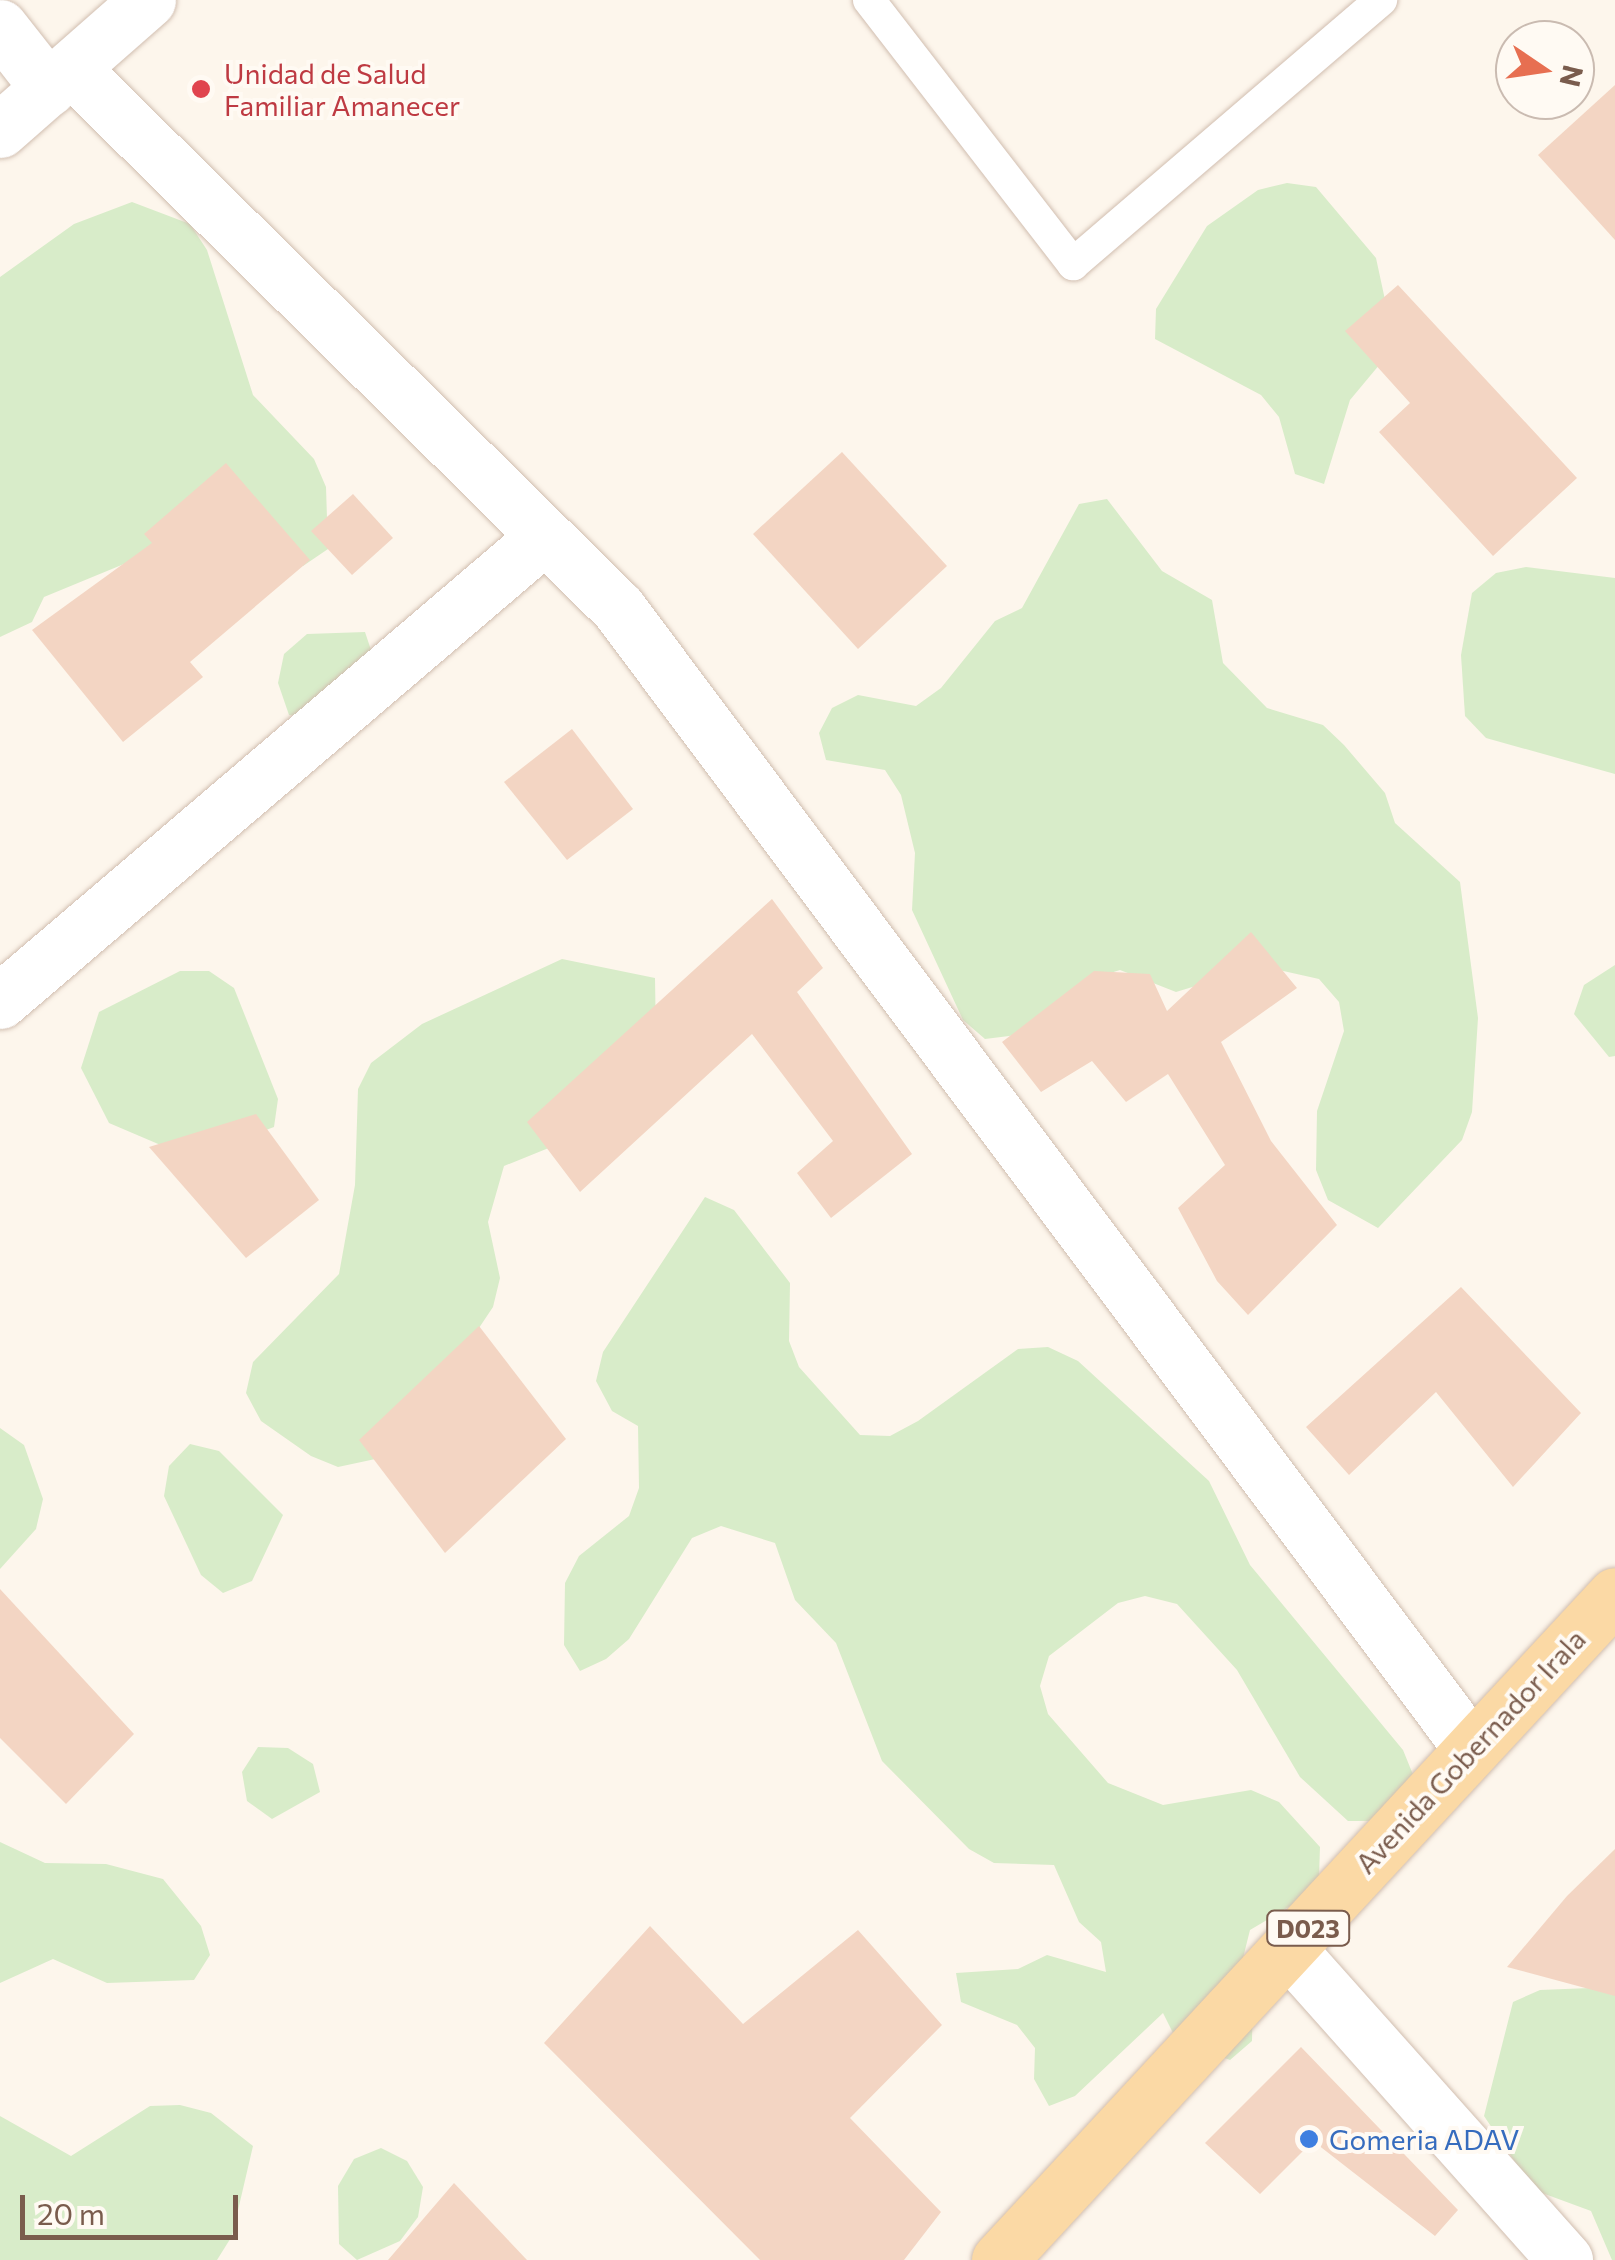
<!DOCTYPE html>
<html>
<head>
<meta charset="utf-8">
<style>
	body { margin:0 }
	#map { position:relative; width:1615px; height:2260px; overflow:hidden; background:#fdf6ec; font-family:Commissioner,sans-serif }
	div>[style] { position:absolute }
	.green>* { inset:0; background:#d8ecc9 }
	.building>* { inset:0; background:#f3d5c3 }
	.roads { filter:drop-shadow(0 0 2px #d1beb0) drop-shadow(0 0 2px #d1beb0) }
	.service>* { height:32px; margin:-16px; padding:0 16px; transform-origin:16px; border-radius:16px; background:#fff }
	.minor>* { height:55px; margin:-27.5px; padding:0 27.5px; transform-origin:27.5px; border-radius:27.5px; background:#fff }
	.primary>* { height:55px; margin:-27.5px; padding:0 27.5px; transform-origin:27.5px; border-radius:27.5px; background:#fbd9a5 }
	.dots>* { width:28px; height:28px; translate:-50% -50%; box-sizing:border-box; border:5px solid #fffaf3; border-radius:50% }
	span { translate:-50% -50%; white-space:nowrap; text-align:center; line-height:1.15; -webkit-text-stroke:8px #fffaf3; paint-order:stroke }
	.shield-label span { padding:2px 8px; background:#fffaf3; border:2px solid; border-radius:8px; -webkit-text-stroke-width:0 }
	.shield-label { font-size:25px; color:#7a5c4d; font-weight:700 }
	.health-label { font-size:28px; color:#be3a42 }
	.left { translate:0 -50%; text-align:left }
	.street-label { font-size:28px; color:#7a5c4d }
	.shop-label { font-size:28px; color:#366cbe }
	.north { position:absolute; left:1495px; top:20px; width:100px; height:100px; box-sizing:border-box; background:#fffaf3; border:2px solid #cabbb1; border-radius:50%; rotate:103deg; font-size:28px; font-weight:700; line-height:40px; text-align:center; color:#7a5c4d }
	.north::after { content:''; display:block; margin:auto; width:35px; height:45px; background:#e76f51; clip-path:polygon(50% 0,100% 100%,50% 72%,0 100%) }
	.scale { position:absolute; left:20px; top:2195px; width:218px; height:45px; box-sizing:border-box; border:5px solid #7a5c4d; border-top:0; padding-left:12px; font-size:30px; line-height:35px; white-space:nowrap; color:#7a5c4d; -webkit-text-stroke:8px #fffaf3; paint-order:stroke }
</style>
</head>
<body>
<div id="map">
	<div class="green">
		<i style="clip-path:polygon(1287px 183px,1316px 187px,1376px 258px,1390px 323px,1390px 352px,1350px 400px,1324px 484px,1295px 474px,1279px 417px,1261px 395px,1155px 339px,1156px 309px,1207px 226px,1258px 190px)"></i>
		<i style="clip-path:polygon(132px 202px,190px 224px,207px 250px,253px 395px,314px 459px,326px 487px,328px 549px,303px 566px,124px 564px,44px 597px,32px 622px,0 637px,0 277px,74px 224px)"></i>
		<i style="clip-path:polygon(1107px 499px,1162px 571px,1212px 600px,1223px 663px,1267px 708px,1323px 725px,1344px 745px,1385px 793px,1395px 823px,1460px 882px,1478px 1018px,1472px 1112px,1462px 1140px,1378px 1228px,1328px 1200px,1316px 1170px,1317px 1111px,1344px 1031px,1339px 1002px,1319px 979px,1261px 966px,1176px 992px,1120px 970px,1091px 979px,1017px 1035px,985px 1039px,963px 1020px,912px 910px,915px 853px,901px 795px,885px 770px,826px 760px,819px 733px,832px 708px,858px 695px,916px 706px,941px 688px,995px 621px,1022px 608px,1079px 504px)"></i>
		<i style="clip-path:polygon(1526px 567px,1615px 578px,1615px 774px,1486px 738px,1465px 716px,1461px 655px,1472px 593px,1496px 573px)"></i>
		<i style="clip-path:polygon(365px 632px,373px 656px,318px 719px,289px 715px,278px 683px,284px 654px,307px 634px)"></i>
		<i style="clip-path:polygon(562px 959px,655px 978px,656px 1039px,561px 1143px,504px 1166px,488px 1222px,500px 1278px,493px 1307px,394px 1455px,338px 1467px,311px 1456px,261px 1421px,246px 1393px,253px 1362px,339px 1274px,355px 1185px,358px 1089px,371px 1063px,422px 1024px)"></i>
		<i style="clip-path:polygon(1615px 965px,1615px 1056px,1609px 1057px,1574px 1014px,1584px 985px)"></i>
		<i style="clip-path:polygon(180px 971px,209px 971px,234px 988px,278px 1099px,274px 1127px,191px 1158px,109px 1123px,81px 1068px,99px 1012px)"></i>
		<i style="clip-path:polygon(705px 1197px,734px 1210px,790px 1283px,789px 1341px,799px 1367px,860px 1435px,890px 1436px,918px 1421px,1018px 1349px,1048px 1347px,1078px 1361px,1209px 1481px,1250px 1565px,1403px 1750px,1414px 1777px,1378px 1821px,1348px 1821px,1300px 1777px,1237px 1670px,1177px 1604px,1145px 1596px,1118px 1603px,1049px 1656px,1040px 1686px,1048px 1714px,1108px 1783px,1163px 1805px,1251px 1790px,1279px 1802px,1320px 1847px,1319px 1876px,1302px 1899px,1250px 1930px,1243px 1958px,1253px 1984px,1252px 2041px,1230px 2060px,1177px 2041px,1163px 2013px,1075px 2096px,1049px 2106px,1034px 2079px,1035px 2048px,1017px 2025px,961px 2002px,956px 1973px,1018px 1969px,1047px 1955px,1106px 1972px,1101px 1942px,1079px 1922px,1054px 1865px,994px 1863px,969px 1849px,882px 1761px,836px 1643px,795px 1600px,775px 1543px,721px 1526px,692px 1538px,629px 1639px,606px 1659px,580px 1671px,564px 1645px,565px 1583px,579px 1556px,629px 1516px,639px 1488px,638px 1426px,612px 1411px,596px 1381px,603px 1352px)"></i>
		<i style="clip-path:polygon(0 1428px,24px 1445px,43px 1499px,36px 1529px,0 1569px)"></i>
		<i style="clip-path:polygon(190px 1444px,219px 1451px,283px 1515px,252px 1581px,223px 1593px,201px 1575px,164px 1496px,169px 1466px)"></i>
		<i style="clip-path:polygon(258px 1747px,288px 1748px,313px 1764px,320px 1792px,272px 1819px,247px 1801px,242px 1772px)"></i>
		<i style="clip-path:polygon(0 1842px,45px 1863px,106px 1864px,163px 1879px,201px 1926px,210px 1955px,194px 1980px,107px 1983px,53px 1959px,0 1983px)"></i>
		<i style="clip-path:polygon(1615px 1987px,1615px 2260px,1612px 2260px,1591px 2211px,1534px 2190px,1484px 2116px,1513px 2002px,1540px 1990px)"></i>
		<i style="clip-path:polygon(180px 2105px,211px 2113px,253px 2146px,232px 2236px,217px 2260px,0 2260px,0 2116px,71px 2156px,150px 2106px)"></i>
		<i style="clip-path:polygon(381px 2148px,407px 2161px,423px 2187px,418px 2217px,400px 2241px,357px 2260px,339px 2244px,338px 2186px,354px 2159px)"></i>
	</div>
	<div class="building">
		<i style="clip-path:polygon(1615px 85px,1615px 240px,1538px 155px)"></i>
		<i style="clip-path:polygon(1398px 285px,1577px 478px,1493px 556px,1379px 432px,1410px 403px,1345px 331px)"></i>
		<i style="clip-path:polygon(842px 452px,947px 566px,858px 649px,753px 534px)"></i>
		<i style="clip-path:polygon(226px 463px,310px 560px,190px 662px,203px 677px,123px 742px,32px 630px,152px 543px,144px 534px)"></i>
		<i style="clip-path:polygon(353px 494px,393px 538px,352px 575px,311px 531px)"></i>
		<i style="clip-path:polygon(572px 729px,633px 809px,567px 860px,504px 782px)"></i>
		<i style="clip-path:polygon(772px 899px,823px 968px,797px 992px,912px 1154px,831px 1218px,797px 1173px,833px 1141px,752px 1034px,580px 1192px,527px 1122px)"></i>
		<i style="clip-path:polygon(1251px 932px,1297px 988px,1221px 1042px,1271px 1141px,1337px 1225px,1248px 1315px,1217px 1281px,1178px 1208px,1225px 1165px,1168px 1074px,1126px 1102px,1092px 1061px,1041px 1092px,1002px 1042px,1094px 971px,1150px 974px,1167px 1011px)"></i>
		<i style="clip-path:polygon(256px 1114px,319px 1200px,246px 1258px,149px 1147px)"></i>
		<i style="clip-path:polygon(1461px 1287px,1581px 1413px,1513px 1487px,1436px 1392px,1349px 1475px,1306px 1427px)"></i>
		<i style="clip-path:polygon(479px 1326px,566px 1439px,445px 1553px,359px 1440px)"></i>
		<i style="clip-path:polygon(0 1589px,134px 1734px,66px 1804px,0 1738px)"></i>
		<i style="clip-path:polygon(1615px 1849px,1615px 1996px,1507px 1967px,1567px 1896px)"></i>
		<i style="clip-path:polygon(650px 1926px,743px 2024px,858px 1930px,942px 2025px,850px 2118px,941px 2212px,904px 2260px,760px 2260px,544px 2043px)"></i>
		<i style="clip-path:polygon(1301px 2047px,1458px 2210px,1435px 2236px,1313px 2141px,1260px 2194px,1205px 2143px)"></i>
		<i style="clip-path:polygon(454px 2183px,527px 2260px,388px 2260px)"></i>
	</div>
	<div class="roads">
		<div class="service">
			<i style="left:869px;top:0;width:334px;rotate:52.3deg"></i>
			<i style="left:1073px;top:264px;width:406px;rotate:-40.6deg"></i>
		</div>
		<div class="minor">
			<i style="left:0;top:27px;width:78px;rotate:51.8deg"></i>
			<i style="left:71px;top:68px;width:769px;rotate:44.63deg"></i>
			<i style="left:618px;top:608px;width:1422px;rotate:53.2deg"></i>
			<i style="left:0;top:130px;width:197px;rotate:-41.3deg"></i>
			<i style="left:0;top:1001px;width:716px;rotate:-40.47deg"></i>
			<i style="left:1289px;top:1950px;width:415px;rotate:48.3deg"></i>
		</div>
		<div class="primary">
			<i style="left:999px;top:2260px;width:906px;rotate:-47.19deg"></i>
		</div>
	</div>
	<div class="dots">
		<i style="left:201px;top:89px;background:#e0444e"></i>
		<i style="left:1309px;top:2139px;background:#3f7fe0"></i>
	</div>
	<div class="shield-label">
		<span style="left:1308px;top:1928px">D023</span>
	</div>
	<div class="health-label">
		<span class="left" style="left:224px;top:89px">Unidad de Salud<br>Familiar Amanecer</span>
	</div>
	<div class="street-label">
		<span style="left:1470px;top:1751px;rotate:-47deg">Avenida Gobernador Irala</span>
	</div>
	<div class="shop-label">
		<span class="left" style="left:1329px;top:2139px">Gomeria ADAV</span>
	</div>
	<div class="north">N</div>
	<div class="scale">20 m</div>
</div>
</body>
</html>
